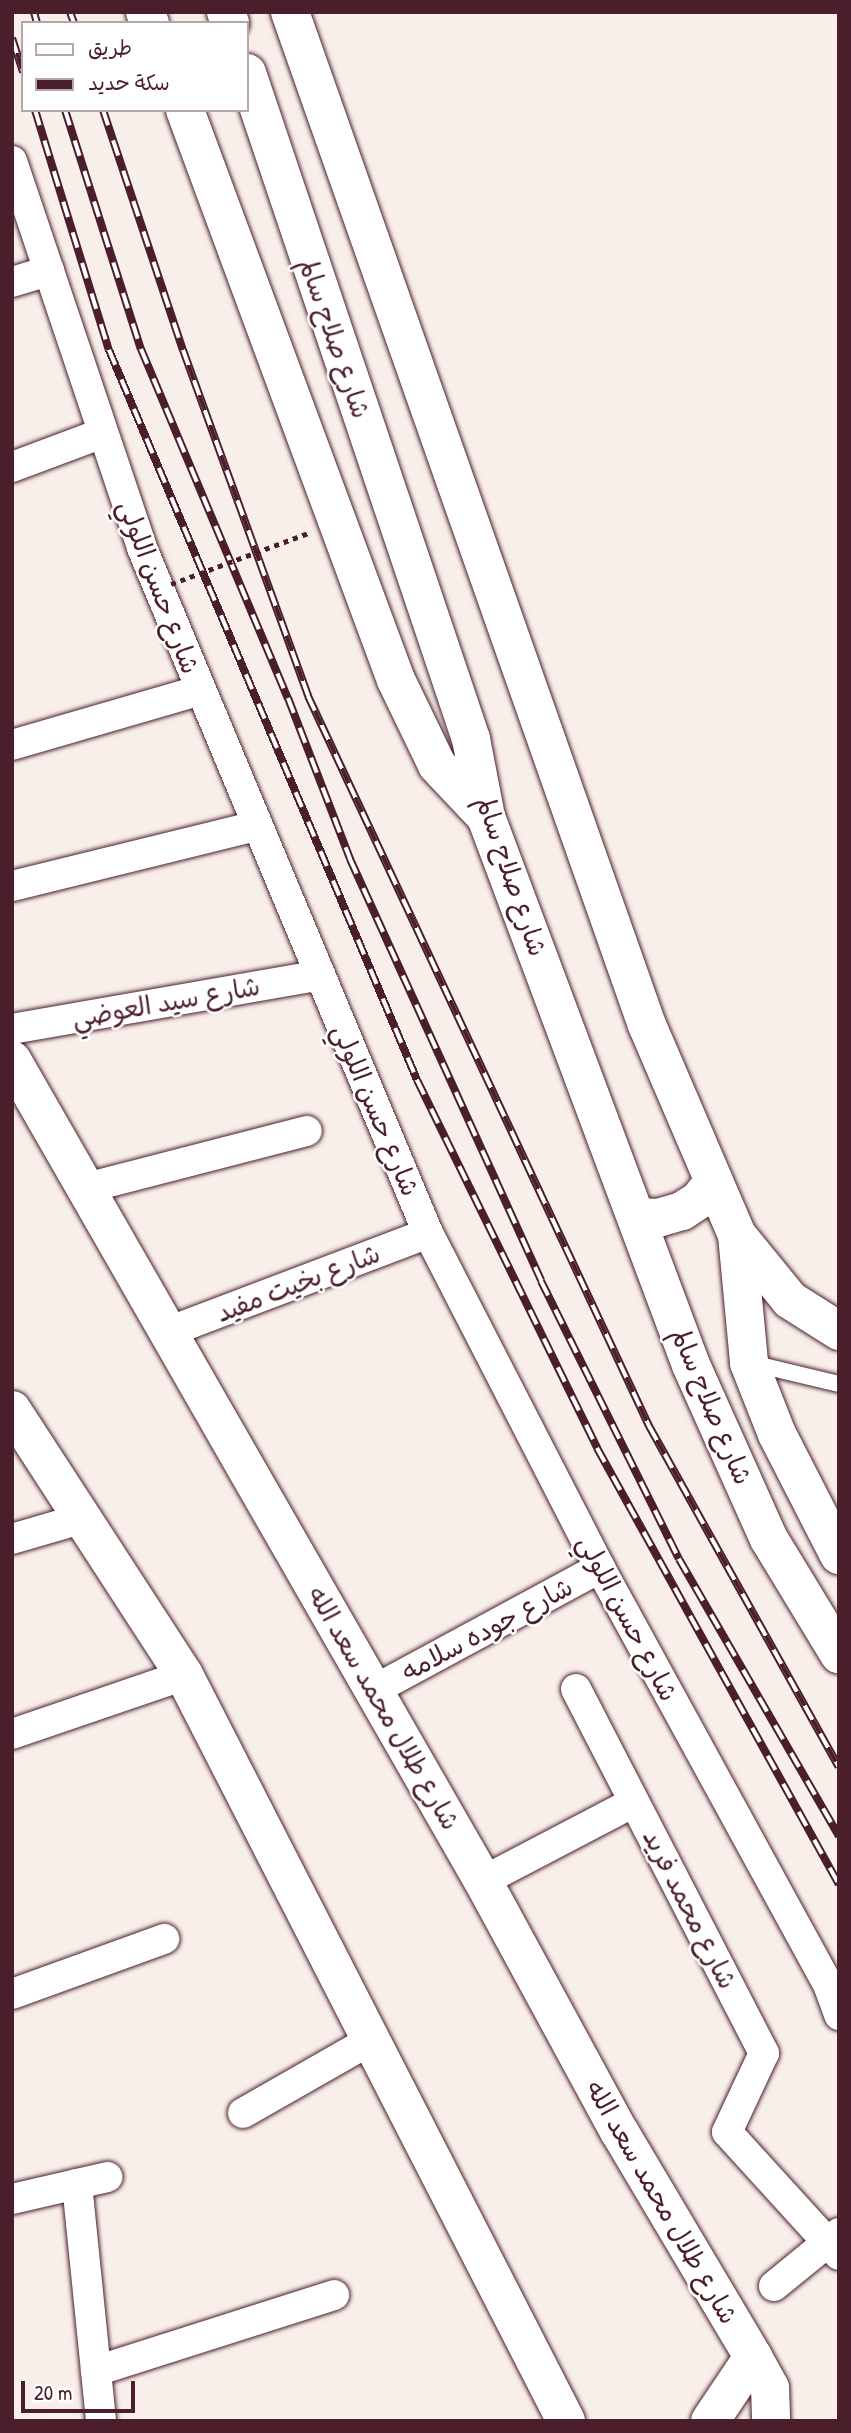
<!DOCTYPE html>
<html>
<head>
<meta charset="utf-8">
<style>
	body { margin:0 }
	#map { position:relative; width:851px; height:2433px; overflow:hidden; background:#f9efea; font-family:"Patrick Hand","Playpen Sans Arabic",sans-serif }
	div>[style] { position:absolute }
	.roads { filter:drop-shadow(0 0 2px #4a1f2b) drop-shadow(0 0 2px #4a1f2b) }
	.service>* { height:16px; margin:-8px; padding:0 8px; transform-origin:8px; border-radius:8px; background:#fff }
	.minor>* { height:30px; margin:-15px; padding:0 15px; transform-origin:15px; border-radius:15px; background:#fff }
	.secondary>* { height:38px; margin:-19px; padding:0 19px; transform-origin:19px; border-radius:19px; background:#fff }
	.trunk>* { height:38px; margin:-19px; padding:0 19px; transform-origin:19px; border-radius:19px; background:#fff }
	.motorway>* { height:38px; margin:-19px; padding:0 19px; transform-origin:19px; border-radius:19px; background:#fff }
	.rail>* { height:8px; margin-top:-4px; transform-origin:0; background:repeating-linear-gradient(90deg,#fff 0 16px,#4a1f2b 0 32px); box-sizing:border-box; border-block:2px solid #4a1f2b }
	.path-bridge>* { height:4.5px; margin-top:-2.25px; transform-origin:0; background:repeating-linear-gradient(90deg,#4a1f2b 0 5px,transparent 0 10px) }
	span { translate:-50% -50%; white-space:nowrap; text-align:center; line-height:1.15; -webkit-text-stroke:5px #fff; paint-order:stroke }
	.street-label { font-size:26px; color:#4a1f2b }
	.frame { position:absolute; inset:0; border:14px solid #4a1f2b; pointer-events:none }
	.legend { position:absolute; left:21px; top:21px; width:228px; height:91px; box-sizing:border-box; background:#fff; border:2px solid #b7a5aa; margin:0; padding:9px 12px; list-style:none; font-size:21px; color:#4a1f2b }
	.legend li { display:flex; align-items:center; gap:14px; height:35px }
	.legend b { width:35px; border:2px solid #b7a5aa }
	.scale { position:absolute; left:21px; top:2381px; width:114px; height:32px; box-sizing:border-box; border:4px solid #4a1f2b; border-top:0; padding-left:9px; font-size:21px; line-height:24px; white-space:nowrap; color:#4a1f2b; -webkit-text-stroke:5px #fff; paint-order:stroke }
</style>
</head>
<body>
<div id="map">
	<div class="roads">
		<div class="service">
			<i style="left:751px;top:1363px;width:90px;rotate:13.4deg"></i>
		</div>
		<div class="minor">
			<i style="left:12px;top:161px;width:408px;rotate:71.4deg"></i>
			<i style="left:142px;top:548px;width:742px;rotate:67.34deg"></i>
			<i style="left:428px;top:1233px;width:377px;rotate:62.8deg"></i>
			<i style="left:600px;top:1568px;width:477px;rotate:61.3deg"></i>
			<i style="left:829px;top:1987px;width:30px;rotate:70deg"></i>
			<i style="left:12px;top:282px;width:39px;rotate:-17deg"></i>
			<i style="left:12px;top:467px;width:97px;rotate:-20.5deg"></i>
			<i style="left:12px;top:745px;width:194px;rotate:-16.2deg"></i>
			<i style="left:12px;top:886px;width:251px;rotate:-13.8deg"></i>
			<i style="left:12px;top:1029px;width:313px;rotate:-9.9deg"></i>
			<i style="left:86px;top:1188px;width:228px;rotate:-14.5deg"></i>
			<i style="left:168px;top:1332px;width:278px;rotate:-20.8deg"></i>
			<i style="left:12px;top:1539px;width:75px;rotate:-16.3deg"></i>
			<i style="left:576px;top:1689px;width:410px;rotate:62.7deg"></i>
			<i style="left:764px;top:2053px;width:87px;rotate:115.1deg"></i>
			<i style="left:727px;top:2132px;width:166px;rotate:47.7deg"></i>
			<i style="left:374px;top:1690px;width:257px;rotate:-28.4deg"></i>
			<i style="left:12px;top:1734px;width:182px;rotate:-18.9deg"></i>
			<i style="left:483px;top:1881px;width:170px;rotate:-27.6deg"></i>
			<i style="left:12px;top:1994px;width:162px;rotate:-19.9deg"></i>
			<i style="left:243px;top:2113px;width:147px;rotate:-29.7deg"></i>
			<i style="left:77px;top:2184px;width:238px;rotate:84.2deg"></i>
			<i style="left:12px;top:2199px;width:98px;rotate:-13deg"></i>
			<i style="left:774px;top:2286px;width:84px;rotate:-39.2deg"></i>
			<i style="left:96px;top:2371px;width:250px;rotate:-17.7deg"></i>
		</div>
		<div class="secondary">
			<i style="left:12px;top:1060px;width:947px;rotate:60.16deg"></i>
			<i style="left:483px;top:1881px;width:285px;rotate:61.5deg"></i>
			<i style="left:619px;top:2131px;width:263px;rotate:59.3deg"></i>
			<i style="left:753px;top:2357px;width:35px;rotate:61deg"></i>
			<i style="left:770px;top:2388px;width:33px;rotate:88deg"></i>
			<i style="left:12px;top:1410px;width:316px;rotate:57deg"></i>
			<i style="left:184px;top:1675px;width:838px;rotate:62.88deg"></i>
			<i style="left:710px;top:2421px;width:77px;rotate:-56.1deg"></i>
		</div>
		<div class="trunk">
			<i style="left:226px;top:12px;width:12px;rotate:70deg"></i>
			<i style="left:290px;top:12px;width:1074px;rotate:70.59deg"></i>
			<i style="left:647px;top:1025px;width:228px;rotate:66.8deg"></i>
			<i style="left:737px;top:1235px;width:129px;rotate:84.6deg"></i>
			<i style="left:749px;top:1363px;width:76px;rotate:68.5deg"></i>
			<i style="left:777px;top:1434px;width:136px;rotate:62.9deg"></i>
			<i style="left:247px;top:73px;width:703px;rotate:71.41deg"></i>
			<i style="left:471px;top:739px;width:79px;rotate:79.1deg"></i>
			<i style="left:486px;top:817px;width:585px;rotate:69.49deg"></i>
			<i style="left:691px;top:1365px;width:191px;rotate:65.9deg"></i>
			<i style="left:769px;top:1539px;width:135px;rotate:58.7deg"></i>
			<i style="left:638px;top:1217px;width:20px;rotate:3deg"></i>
			<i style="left:658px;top:1218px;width:25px;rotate:-16deg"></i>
			<i style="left:682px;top:1211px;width:20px;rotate:-33deg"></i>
			<i style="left:699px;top:1200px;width:24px;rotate:-52deg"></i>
			<i style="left:737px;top:1235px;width:84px;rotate:50.8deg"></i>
			<i style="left:790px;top:1300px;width:58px;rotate:32.3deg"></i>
		</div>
		<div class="motorway">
			<i style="left:145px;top:12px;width:12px;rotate:66deg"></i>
			<i style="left:185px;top:110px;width:608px;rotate:69.69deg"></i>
			<i style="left:396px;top:680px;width:94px;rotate:64.2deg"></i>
			<i style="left:437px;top:765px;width:71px;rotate:46.7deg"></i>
		</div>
	</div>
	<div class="rail">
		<i style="left:34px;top:12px;width:11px;rotate:75deg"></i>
		<i style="left:70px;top:12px;width:12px;rotate:70deg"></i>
		<i style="left:12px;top:38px;width:36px;rotate:72deg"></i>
		<i style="left:35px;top:110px;width:251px;rotate:72.9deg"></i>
		<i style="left:109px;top:350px;width:792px;rotate:67.12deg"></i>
		<i style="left:417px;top:1080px;width:410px;rotate:63.9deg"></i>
		<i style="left:597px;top:1448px;width:499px;rotate:61deg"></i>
		<i style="left:65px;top:110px;width:251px;rotate:72.4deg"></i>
		<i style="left:141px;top:349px;width:379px;rotate:67.2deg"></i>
		<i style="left:288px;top:698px;width:173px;rotate:68.9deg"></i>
		<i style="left:350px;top:859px;width:463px;rotate:65.6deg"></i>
		<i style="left:541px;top:1281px;width:310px;rotate:63.6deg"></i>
		<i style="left:679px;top:1559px;width:320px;rotate:60deg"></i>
		<i style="left:103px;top:110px;width:253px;rotate:71.6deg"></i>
		<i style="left:183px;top:350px;width:368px;rotate:70.1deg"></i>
		<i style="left:308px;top:696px;width:806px;rotate:64.96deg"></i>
		<i style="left:649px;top:1426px;width:390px;rotate:60.9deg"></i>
	</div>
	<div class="path-bridge">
		<i style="left:171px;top:584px;width:149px;rotate:-20.4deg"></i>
	</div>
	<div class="street-label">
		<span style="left:335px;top:338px;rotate:71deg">شارع صلاح سالم</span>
		<span style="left:159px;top:587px;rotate:69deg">شارع حسن اللولي</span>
		<span style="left:512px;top:876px;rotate:71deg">شارع صلاح سالم</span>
		<span style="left:166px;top:1002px;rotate:-10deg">شارع سيد العوضي</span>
		<span style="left:376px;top:1110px;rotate:67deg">شارع حسن اللولي</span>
		<span style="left:298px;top:1283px;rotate:-21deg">شارع بخيت مفيد</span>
		<span style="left:712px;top:1406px;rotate:67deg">شارع صلاح سالم</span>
		<span style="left:628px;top:1618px;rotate:62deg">شارع حسن اللولي</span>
		<span style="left:487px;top:1629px;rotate:-28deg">شارع جوده سلامه</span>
		<span style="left:384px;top:1708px;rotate:60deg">شارع طلال محمد سعد الله</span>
		<span style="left:690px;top:1909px;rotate:63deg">شارع محمد فريد</span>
		<span style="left:662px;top:2202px;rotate:60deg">شارع طلال محمد سعد الله</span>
	</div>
	<div class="frame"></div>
	<ul class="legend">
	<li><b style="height:9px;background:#fff"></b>طريق</li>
	<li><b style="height:9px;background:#4a1f2b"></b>سكة حديد</li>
	</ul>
	<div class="scale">20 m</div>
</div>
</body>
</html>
